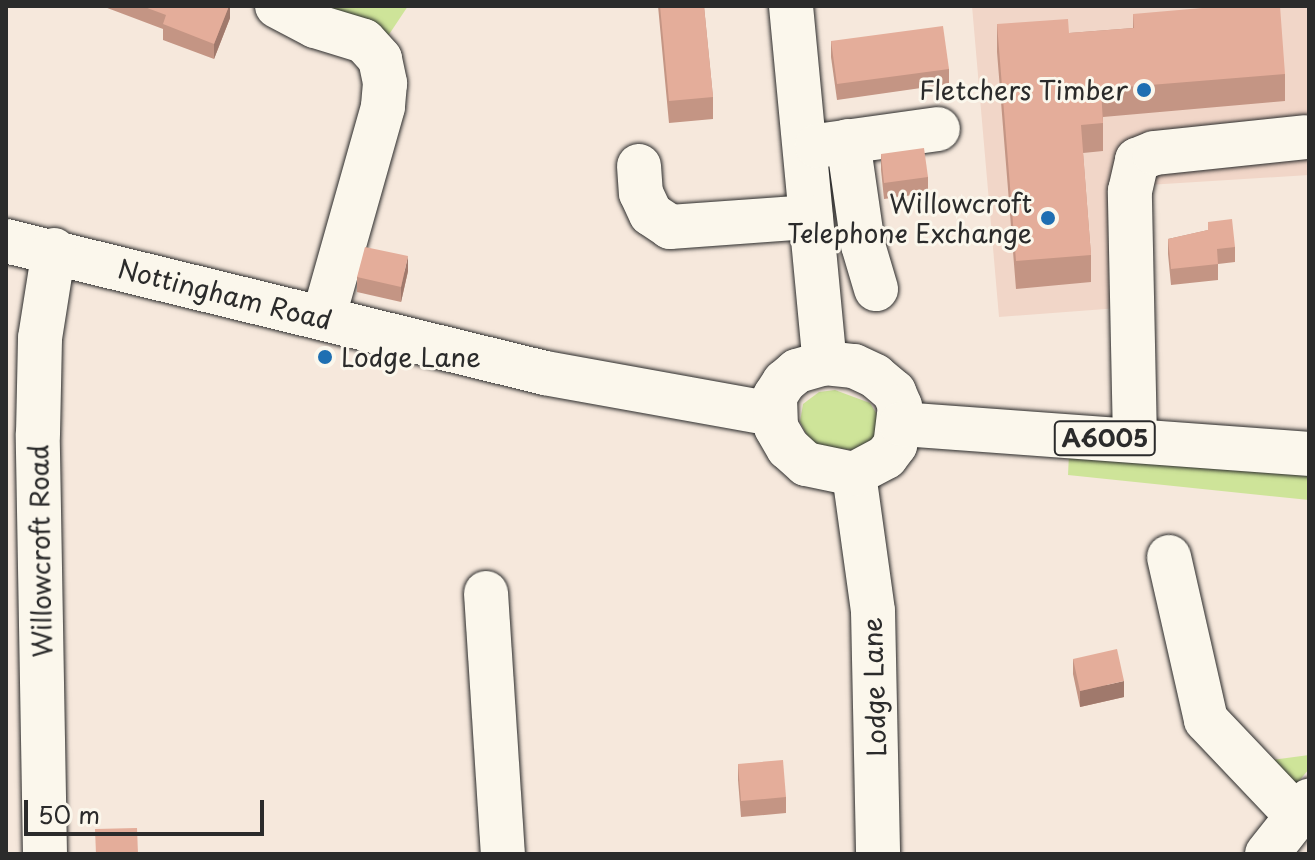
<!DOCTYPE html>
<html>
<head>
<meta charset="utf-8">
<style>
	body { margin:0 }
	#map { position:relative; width:1315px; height:860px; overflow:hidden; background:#f6e8dc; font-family:"Playpen Sans",sans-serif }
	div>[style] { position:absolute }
	.built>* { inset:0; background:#f1d6c8 }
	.green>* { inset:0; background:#cee499 }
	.roads { filter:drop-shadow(0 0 2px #2b2b2b) drop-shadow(0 0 2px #2b2b2b) }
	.minor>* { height:44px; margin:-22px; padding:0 22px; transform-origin:22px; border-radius:22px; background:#fbf7ec }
	.major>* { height:44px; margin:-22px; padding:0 22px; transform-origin:22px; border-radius:22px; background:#fbf7ec }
	.wall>* { inset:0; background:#c49584 }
	.shaded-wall>* { inset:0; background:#a0796c }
	.building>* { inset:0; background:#e4ad9a }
	.dots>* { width:22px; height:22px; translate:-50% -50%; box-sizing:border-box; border:4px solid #fbf7ec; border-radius:50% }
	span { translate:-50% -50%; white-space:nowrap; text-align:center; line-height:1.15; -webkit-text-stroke:6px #fbf7ec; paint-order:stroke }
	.shield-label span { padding:2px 6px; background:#fbf7ec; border:2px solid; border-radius:6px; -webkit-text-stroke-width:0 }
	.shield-label { font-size:24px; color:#2b2b2b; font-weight:700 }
	.poi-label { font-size:26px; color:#2b2b2b }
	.right { translate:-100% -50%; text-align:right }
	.left { translate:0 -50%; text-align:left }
	.street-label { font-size:26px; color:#2b2b2b }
	.frame { position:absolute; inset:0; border:8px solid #2b2b2b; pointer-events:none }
	.scale { position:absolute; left:24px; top:800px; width:240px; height:36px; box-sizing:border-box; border:4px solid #2b2b2b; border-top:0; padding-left:10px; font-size:24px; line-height:28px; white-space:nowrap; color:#2b2b2b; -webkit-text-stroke:6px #fbf7ec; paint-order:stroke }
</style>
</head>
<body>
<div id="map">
	<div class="built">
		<i style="clip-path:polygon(972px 6px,1309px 6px,1309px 175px,1116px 187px,1119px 308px,999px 317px)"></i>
	</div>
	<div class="green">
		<i style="clip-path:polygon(301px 6px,408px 6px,386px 39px)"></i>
		<i style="clip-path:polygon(835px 390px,870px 403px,878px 416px,876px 438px,852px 450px,817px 446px,808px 437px,800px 422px,803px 404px,819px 392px)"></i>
		<i style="clip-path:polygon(1069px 454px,1309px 476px,1309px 500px,1068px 475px)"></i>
		<i style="clip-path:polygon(1309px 755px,1309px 769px,1293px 788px,1256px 762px)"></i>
	</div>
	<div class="roads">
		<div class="minor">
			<i style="left:277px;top:6px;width:43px;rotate:27.8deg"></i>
			<i style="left:315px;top:26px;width:51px;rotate:17deg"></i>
			<i style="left:364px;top:41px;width:24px;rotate:48deg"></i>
			<i style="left:380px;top:59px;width:25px;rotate:78deg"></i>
			<i style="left:385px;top:83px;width:24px;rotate:95deg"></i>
			<i style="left:383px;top:107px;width:220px;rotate:105.8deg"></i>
			<i style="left:791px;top:6px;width:359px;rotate:84.6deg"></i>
			<i style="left:848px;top:141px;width:105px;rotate:81.8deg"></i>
			<i style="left:863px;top:245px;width:46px;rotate:73.5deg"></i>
			<i style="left:817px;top:146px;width:122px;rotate:-8deg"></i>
			<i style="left:639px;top:166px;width:27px;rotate:86deg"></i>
			<i style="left:641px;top:193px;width:23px;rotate:65deg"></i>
			<i style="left:651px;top:214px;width:23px;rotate:34deg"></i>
			<i style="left:670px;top:227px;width:141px;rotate:-4.1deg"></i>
			<i style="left:1135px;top:440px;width:249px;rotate:-91.2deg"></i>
			<i style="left:1130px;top:191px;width:32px;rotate:-77deg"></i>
			<i style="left:1137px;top:160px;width:18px;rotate:-22deg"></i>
			<i style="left:1154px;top:153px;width:152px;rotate:-6deg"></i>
			<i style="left:854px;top:474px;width:138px;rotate:82.1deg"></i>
			<i style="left:873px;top:611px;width:243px;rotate:88.8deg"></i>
			<i style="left:1169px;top:557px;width:167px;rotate:77.2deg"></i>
			<i style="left:1206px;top:720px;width:132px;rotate:46.5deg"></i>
			<i style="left:486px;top:593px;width:262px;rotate:86.3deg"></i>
			<i style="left:1267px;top:854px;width:68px;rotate:-51.6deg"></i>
		</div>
		<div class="major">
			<i style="left:6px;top:241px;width:555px;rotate:13.76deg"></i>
			<i style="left:545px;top:373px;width:232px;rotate:10.2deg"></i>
			<i style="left:825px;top:363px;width:29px;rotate:6deg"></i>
			<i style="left:854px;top:366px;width:23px;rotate:25deg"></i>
			<i style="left:875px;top:376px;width:25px;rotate:40deg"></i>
			<i style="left:894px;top:392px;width:15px;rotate:67deg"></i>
			<i style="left:900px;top:406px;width:39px;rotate:97deg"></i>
			<i style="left:895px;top:445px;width:15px;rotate:127deg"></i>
			<i style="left:886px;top:457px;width:36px;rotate:152deg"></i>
			<i style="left:854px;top:474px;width:49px;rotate:-168.2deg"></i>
			<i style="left:806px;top:464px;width:24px;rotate:-138deg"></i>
			<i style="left:788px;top:448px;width:24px;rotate:-120deg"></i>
			<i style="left:776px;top:427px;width:31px;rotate:-92deg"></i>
			<i style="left:775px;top:396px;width:17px;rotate:-57deg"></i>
			<i style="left:784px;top:382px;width:17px;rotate:-40deg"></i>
			<i style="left:797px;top:371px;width:29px;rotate:-16deg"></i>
			<i style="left:901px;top:424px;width:409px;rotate:4.2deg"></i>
			<i style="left:45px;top:854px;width:420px;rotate:-91deg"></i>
			<i style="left:38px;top:434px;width:96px;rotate:-88.8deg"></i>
			<i style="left:40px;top:338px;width:89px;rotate:-81deg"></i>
		</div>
	</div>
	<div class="wall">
		<i style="clip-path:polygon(102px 6px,230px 6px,230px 18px,214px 59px,163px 40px,163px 29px)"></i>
		<i style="clip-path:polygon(658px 6px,704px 6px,713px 97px,713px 119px,669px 123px)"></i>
		<i style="clip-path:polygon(1133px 14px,1285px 74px,1285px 101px,1103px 117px,1103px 151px,1083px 153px,1091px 255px,1091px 282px,1016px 289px,997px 52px,997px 24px,1069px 33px,1133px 28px)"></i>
		<i style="clip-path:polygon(831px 41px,949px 69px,949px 84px,837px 100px,831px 57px)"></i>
		<i style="clip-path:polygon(881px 154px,928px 177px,928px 193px,884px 199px,881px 170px)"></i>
		<i style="clip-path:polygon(1208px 222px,1235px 247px,1235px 262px,1218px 264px,1218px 280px,1171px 285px,1168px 254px,1168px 239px,1208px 230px)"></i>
		<i style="clip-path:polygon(408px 271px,401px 302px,357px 292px,357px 277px)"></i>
		<i style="clip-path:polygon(1073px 659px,1124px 697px,1080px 707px,1073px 674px)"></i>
		<i style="clip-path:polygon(738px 764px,786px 797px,786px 813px,741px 817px,738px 780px)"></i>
	</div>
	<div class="shaded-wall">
		<i style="clip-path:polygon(229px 6px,230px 6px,230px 18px,214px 59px,214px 44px)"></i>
		<i style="clip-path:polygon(408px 256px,408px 271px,401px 302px,401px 287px)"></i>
		<i style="clip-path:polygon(1124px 681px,1124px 697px,1080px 707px,1080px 691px)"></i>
	</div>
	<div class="building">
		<i style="clip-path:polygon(142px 6px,229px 6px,214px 44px,163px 24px,166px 15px)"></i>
		<i style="clip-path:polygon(660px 6px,704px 6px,713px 97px,669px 101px)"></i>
		<i style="clip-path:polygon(1225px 6px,1280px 6px,1285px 74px,1101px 89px,1103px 123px,1081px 125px,1091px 255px,1016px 261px,997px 24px,1068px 19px,1069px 33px,1134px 28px,1133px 14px)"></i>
		<i style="clip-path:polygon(943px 26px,949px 69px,837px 84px,831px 41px)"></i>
		<i style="clip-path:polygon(924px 148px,928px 177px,884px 183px,881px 154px)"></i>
		<i style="clip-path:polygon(1232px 219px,1235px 247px,1217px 249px,1218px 264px,1171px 269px,1168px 239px,1208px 230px,1208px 222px)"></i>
		<i style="clip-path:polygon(365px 247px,408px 256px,401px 287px,357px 277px)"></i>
		<i style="clip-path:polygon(1117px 649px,1124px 681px,1080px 691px,1073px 659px)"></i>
		<i style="clip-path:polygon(783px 760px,786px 797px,741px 801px,738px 764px)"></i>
		<i style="clip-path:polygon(137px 828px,138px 854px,96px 854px,95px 829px)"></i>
	</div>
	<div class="dots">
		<i style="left:1144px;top:90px;background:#1f6fb2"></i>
		<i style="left:1048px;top:218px;background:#1f6fb2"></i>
		<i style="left:325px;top:357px;background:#1f6fb2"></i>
	</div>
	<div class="shield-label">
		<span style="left:1105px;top:438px">A6005</span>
	</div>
	<div class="poi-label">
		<span class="right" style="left:1128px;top:90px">Fletchers Timber</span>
		<span class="right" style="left:1032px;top:218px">Willowcroft<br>Telephone Exchange</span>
		<span class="left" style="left:341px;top:357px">Lodge Lane</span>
	</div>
	<div class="street-label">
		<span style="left:225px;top:294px;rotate:14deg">Nottingham Road</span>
		<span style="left:40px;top:551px;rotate:-91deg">Willowcroft Road</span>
		<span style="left:874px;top:687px;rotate:-92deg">Lodge Lane</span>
	</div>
	<div class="frame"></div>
	<div class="scale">50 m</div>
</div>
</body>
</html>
